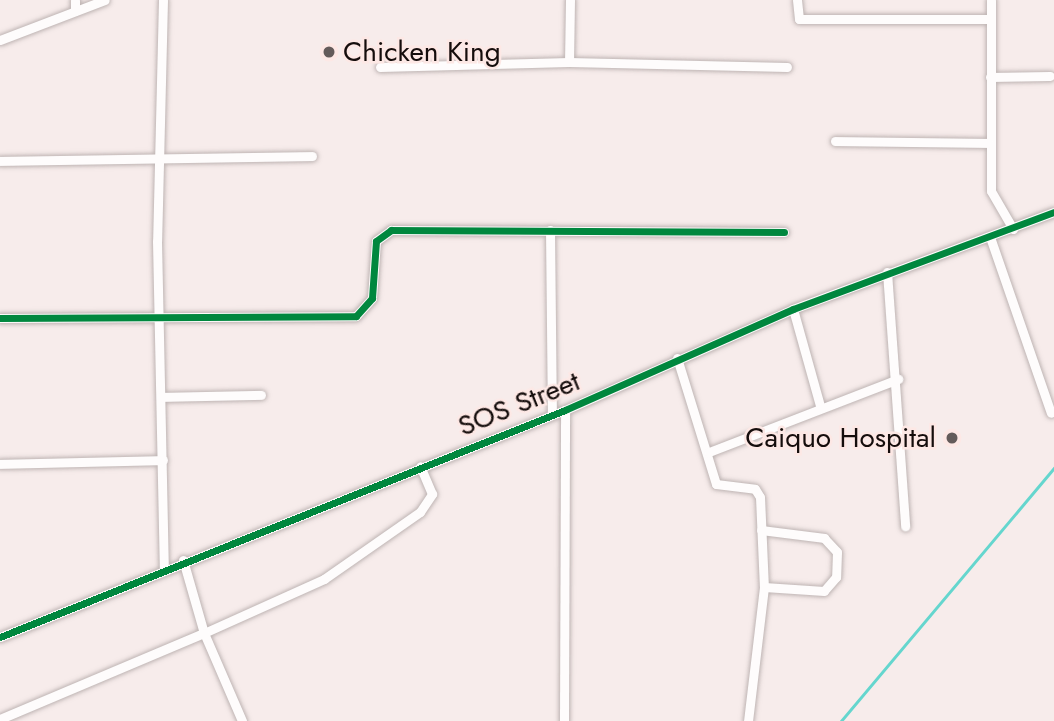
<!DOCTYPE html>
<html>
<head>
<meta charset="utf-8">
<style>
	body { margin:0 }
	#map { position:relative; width:1054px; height:721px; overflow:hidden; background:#f7eceb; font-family:Jost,sans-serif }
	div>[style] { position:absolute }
	.stream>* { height:2.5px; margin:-1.25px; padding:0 1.25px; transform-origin:1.25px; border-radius:1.25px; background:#65d6ce }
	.roads { filter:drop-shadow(0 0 2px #beb4b3) drop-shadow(0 0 2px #beb4b3) }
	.street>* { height:9px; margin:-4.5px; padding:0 4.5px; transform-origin:4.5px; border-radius:4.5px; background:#fefcfc }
	.cycleway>* { height:7px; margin:-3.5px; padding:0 3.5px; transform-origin:3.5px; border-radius:3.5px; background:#00873e }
	.dots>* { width:19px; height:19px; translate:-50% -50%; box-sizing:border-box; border:4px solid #fde8e5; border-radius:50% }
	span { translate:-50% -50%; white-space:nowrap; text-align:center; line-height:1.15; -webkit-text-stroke:5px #fde8e5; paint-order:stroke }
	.poi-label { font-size:28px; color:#150d0c }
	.left { translate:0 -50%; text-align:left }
	.right { translate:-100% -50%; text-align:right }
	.street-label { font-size:28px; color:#150d0c }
</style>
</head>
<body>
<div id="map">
	<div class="stream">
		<i style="left:841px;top:721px;width:331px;rotate:-49.9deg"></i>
	</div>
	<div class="roads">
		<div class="street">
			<i style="left:75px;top:0;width:11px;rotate:90deg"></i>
			<i style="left:163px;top:0;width:241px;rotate:91.4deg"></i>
			<i style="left:157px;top:241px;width:326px;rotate:88.8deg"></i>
			<i style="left:570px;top:0;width:62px;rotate:90.9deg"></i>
			<i style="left:569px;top:62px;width:218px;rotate:1.3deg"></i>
			<i style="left:797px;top:0;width:19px;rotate:84deg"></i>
			<i style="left:799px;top:19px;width:192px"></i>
			<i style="left:991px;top:0;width:191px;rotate:90deg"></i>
			<i style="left:991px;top:191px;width:44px;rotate:59.9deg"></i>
			<i style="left:0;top:40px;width:112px;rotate:-20.9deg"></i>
			<i style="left:380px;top:67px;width:189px;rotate:-1.5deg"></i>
			<i style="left:990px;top:77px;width:60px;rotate:-1deg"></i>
			<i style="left:835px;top:141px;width:153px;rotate:0.7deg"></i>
			<i style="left:0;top:161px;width:312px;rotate:-0.9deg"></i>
			<i style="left:550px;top:230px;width:184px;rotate:89.4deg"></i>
			<i style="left:990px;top:237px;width:186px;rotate:70.9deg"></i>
			<i style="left:887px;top:272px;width:255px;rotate:85.9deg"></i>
			<i style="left:793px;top:309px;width:101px;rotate:74.4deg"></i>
			<i style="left:0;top:318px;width:356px;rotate:-0.3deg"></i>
			<i style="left:356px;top:316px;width:24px;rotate:-48deg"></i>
			<i style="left:372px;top:298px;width:57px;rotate:-86deg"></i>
			<i style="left:376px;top:241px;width:19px;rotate:-36deg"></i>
			<i style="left:391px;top:230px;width:393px;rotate:0.3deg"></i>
			<i style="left:677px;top:358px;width:132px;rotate:72.8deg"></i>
			<i style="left:716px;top:484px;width:39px;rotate:7deg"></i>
			<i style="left:755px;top:489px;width:9px;rotate:58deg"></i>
			<i style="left:760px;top:497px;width:90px;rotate:87.5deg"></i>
			<i style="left:764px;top:587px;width:135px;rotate:96.8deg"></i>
			<i style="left:162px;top:397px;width:99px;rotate:-1.2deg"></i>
			<i style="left:709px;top:452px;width:203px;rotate:-21.1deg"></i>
			<i style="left:0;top:464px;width:163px;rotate:-1.4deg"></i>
			<i style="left:761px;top:530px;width:64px;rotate:7.2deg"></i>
			<i style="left:824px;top:538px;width:19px;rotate:47deg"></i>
			<i style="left:837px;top:552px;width:25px;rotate:92deg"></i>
			<i style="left:836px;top:577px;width:18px;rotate:131deg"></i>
			<i style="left:824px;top:591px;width:60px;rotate:-176.2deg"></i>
			<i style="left:183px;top:560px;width:76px;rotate:74deg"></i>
			<i style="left:204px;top:633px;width:132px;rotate:-24.2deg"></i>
			<i style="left:324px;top:579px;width:117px;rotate:-34.9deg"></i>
			<i style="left:420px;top:512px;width:22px;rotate:-56deg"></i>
			<i style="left:432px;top:494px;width:30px;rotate:-113deg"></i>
			<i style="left:0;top:637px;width:609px;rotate:-21.89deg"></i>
			<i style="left:565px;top:410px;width:249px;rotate:-23.9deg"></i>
			<i style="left:793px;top:309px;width:278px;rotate:-20.4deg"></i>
			<i style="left:0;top:719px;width:221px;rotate:-22.9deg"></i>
			<i style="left:204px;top:633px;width:96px;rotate:66.6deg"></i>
			<i style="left:564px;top:721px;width:311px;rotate:-89.8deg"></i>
		</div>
	</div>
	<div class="cycleway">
		<i style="left:0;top:318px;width:356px;rotate:-0.3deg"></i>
		<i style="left:356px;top:316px;width:24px;rotate:-48deg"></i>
		<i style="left:372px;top:298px;width:57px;rotate:-86deg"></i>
		<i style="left:376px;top:241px;width:19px;rotate:-36deg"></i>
		<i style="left:391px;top:230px;width:393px;rotate:0.3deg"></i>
		<i style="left:0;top:637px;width:609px;rotate:-21.89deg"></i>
		<i style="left:565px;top:410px;width:249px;rotate:-23.9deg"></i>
		<i style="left:793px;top:309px;width:278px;rotate:-20.4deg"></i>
	</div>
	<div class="dots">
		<i style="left:329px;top:52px;background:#645b5a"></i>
		<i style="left:952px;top:438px;background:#645b5a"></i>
	</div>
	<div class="poi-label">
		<span class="left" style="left:343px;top:52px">Chicken King</span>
		<span class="right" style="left:936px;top:438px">Caiquo Hospital</span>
	</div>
	<div class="street-label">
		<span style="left:519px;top:404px;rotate:-22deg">SOS Street</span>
	</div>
</div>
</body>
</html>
